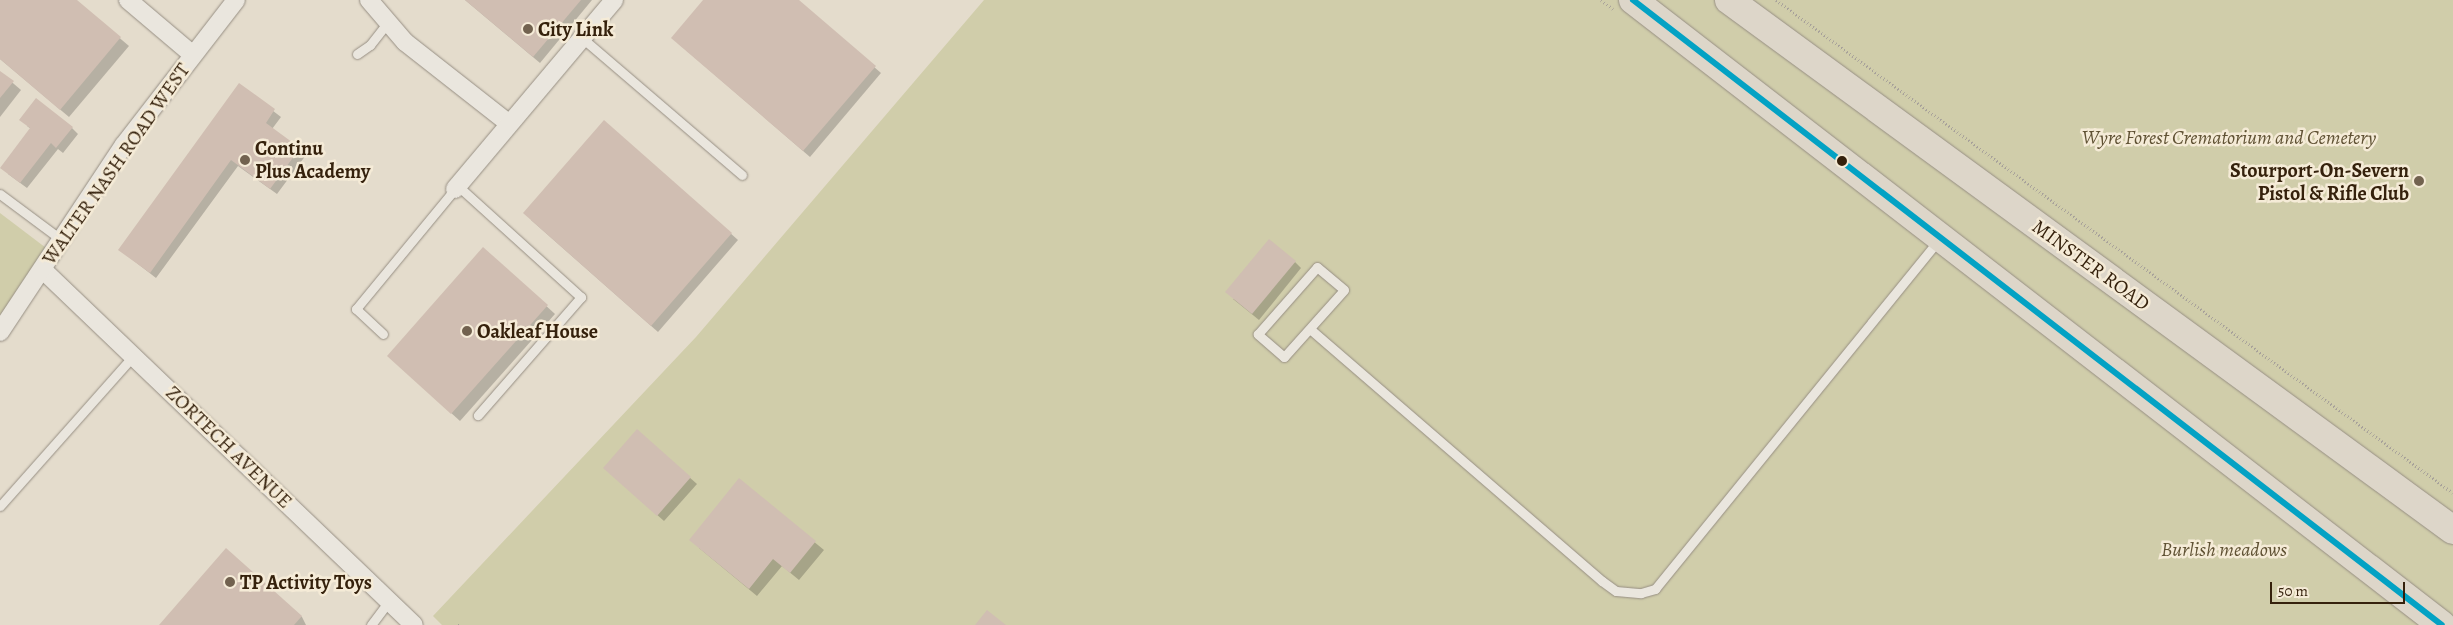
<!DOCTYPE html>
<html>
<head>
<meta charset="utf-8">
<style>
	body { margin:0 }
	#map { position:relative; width:2453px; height:625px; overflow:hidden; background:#e4dccc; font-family:Alegreya,serif }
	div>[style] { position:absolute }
	.green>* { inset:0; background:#d0cdaa }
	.shadow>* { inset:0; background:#0003 }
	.building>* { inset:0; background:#d0beb2 }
	.path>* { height:3px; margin-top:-1.5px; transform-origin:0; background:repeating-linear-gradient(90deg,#a8a29a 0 1px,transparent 0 3.5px) }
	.roads { filter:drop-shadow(0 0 1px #968e83) drop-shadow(0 0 1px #968e83) }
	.service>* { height:9px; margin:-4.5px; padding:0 4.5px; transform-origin:4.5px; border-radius:4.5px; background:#eae6de }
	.minor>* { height:18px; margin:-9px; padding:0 9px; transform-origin:9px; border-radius:9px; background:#eae6de }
	.primary>* { height:28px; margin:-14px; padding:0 14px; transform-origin:14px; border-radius:14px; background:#ddd6c9 }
	.bus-1>* { height:6px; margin:-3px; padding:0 3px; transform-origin:3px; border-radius:3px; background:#03a2c4 }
	.dots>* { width:14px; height:14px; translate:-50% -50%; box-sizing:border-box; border:2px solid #f5ebd7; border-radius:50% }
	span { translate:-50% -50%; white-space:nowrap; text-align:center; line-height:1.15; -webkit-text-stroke:5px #f5ebd7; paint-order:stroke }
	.poi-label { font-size:20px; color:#35210c; font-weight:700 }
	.left { translate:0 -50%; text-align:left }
	.right { translate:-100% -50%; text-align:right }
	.park-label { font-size:20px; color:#5f5133; font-style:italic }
	.street-label { font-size:20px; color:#35210c }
	.scale { position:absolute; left:2270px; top:582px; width:135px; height:22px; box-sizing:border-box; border:2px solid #35210c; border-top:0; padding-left:6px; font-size:15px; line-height:18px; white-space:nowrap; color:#35210c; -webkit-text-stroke:4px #f5ebd7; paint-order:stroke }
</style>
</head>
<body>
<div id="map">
	<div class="green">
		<i style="clip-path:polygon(984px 0,2453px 0,2453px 625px,442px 625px,433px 616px,696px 337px)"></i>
		<i style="clip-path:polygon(0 213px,54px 254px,0 332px)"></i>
	</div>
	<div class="shadow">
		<i style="clip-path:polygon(0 0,75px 0,129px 46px,69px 117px,0 59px)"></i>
		<i style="clip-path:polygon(465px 0,592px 0,540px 63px)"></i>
		<i style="clip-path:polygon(705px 0,797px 0,881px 73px,810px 157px,679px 44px)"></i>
		<i style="clip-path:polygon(0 72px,21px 90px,0 117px)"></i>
		<i style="clip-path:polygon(239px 85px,281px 117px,272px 129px,306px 155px,277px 194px,238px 166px,156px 278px,120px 250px)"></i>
		<i style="clip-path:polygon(605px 122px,738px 240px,658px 332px,531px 220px)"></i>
		<i style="clip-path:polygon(27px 126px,72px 128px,78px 134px,63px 153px,58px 149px,27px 188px,8px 174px,31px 129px)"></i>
		<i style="clip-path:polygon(484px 249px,555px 314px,460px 421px,397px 364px)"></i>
		<i style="clip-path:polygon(1295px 262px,1301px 268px,1259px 320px,1233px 299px)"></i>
		<i style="clip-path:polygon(637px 431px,697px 484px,664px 521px,611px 474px)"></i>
		<i style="clip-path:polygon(739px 480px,824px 550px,799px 580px,782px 566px,757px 596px,699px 548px)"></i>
		<i style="clip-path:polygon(226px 550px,302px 617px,306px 625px,161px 625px)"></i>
	</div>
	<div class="building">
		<i style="clip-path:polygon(0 0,77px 0,121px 37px,60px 110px,0 59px)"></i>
		<i style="clip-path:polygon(465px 0,581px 0,533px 57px)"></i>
		<i style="clip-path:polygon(703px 0,799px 0,876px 66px,803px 151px,671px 38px)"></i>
		<i style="clip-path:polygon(0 71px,14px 81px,0 98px)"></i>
		<i style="clip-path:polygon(239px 83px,275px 109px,266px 123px,300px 148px,270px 189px,231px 160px,150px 273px,118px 250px)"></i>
		<i style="clip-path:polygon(36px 98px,73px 127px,56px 148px,51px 143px,20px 183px,0 168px,30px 128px,19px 120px)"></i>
		<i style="clip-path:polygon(604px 120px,732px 233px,651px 326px,523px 213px)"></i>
		<i style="clip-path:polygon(1269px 239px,1296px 261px,1252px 314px,1225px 292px)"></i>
		<i style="clip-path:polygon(483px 247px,548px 305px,451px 414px,387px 356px)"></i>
		<i style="clip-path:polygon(637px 429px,691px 477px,657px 516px,603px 468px)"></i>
		<i style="clip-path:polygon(739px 478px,816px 541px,790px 573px,773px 559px,749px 589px,689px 540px)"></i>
		<i style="clip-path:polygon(226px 548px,302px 616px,294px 625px,159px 625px)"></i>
		<i style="clip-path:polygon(987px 610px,1006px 625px,975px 625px)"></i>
	</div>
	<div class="path">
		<i style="left:1601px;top:0;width:15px;rotate:37deg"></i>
		<i style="left:1776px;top:0;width:837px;rotate:36.06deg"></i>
		<i style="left:458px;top:625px;width:2px"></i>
	</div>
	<div class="roads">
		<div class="service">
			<i style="left:581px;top:37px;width:212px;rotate:40.6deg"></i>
			<i style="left:357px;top:54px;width:16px;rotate:-35deg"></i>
			<i style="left:370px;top:45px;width:29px;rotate:-52deg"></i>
			<i style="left:458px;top:186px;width:166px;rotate:42.1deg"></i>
			<i style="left:581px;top:297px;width:157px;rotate:131.1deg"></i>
			<i style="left:0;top:194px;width:79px;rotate:36.7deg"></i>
			<i style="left:1317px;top:267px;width:35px;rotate:40deg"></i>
			<i style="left:1344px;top:290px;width:90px;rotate:131.8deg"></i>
			<i style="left:1284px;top:357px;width:35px;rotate:-139deg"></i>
			<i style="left:1258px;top:334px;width:89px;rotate:-48.6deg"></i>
			<i style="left:1310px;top:329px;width:386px;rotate:40.8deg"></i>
			<i style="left:1602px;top:581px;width:17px;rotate:36deg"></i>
			<i style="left:1616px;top:591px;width:25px;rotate:5deg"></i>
			<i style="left:1641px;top:593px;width:15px;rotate:-16deg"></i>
			<i style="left:1655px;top:589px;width:451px;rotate:-50.9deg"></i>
			<i style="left:383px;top:334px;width:37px;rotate:-137deg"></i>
			<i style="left:356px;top:309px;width:156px;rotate:-50.5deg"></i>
			<i style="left:0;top:506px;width:200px;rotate:-48.4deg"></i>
			<i style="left:371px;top:625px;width:30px;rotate:-53deg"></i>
		</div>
		<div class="minor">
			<i style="left:128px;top:0;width:84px;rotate:40.2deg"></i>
			<i style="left:369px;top:0;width:55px;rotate:49.4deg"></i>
			<i style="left:405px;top:42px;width:130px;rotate:38.1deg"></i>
			<i style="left:455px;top:189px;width:247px;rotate:-49.9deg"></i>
			<i style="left:43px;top:270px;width:513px;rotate:43.74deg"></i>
			<i style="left:0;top:332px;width:224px;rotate:-56.5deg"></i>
			<i style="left:124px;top:145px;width:183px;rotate:-52.3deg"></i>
		</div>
		<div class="primary">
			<i style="left:1633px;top:0;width:1022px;rotate:37.69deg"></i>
			<i style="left:1729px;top:0;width:897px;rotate:36.21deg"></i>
		</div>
	</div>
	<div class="bus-1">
		<i style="left:1633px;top:0;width:1022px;rotate:37.69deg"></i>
	</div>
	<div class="dots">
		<i style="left:528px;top:29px;background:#72624f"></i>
		<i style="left:245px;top:160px;background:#72624f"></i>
		<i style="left:1842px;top:161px;background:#35210c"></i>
		<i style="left:2419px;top:181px;background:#72624f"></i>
		<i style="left:467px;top:331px;background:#72624f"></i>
		<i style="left:230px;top:582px;background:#72624f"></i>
	</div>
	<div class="poi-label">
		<span class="left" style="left:538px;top:29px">City Link</span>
		<span class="left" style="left:255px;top:160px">Continu<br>Plus Academy</span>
		<span class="right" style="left:2409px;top:182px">Stourport-On-Severn<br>Pistol &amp; Rifle Club</span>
		<span class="left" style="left:477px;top:331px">Oakleaf House</span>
		<span class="left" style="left:240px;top:582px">TP Activity Toys</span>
	</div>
	<div class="park-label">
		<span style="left:2229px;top:137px">Wyre Forest Crematorium and Cemetery</span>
		<span style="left:2224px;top:549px">Burlish meadows</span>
	</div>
	<div class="street-label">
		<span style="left:116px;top:164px;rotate:-55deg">WALTER NASH ROAD WEST</span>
		<span style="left:2091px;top:265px;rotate:36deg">MINSTER ROAD</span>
		<span style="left:229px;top:447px;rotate:44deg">ZORTECH AVENUE</span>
	</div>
	<div class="scale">50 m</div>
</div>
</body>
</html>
